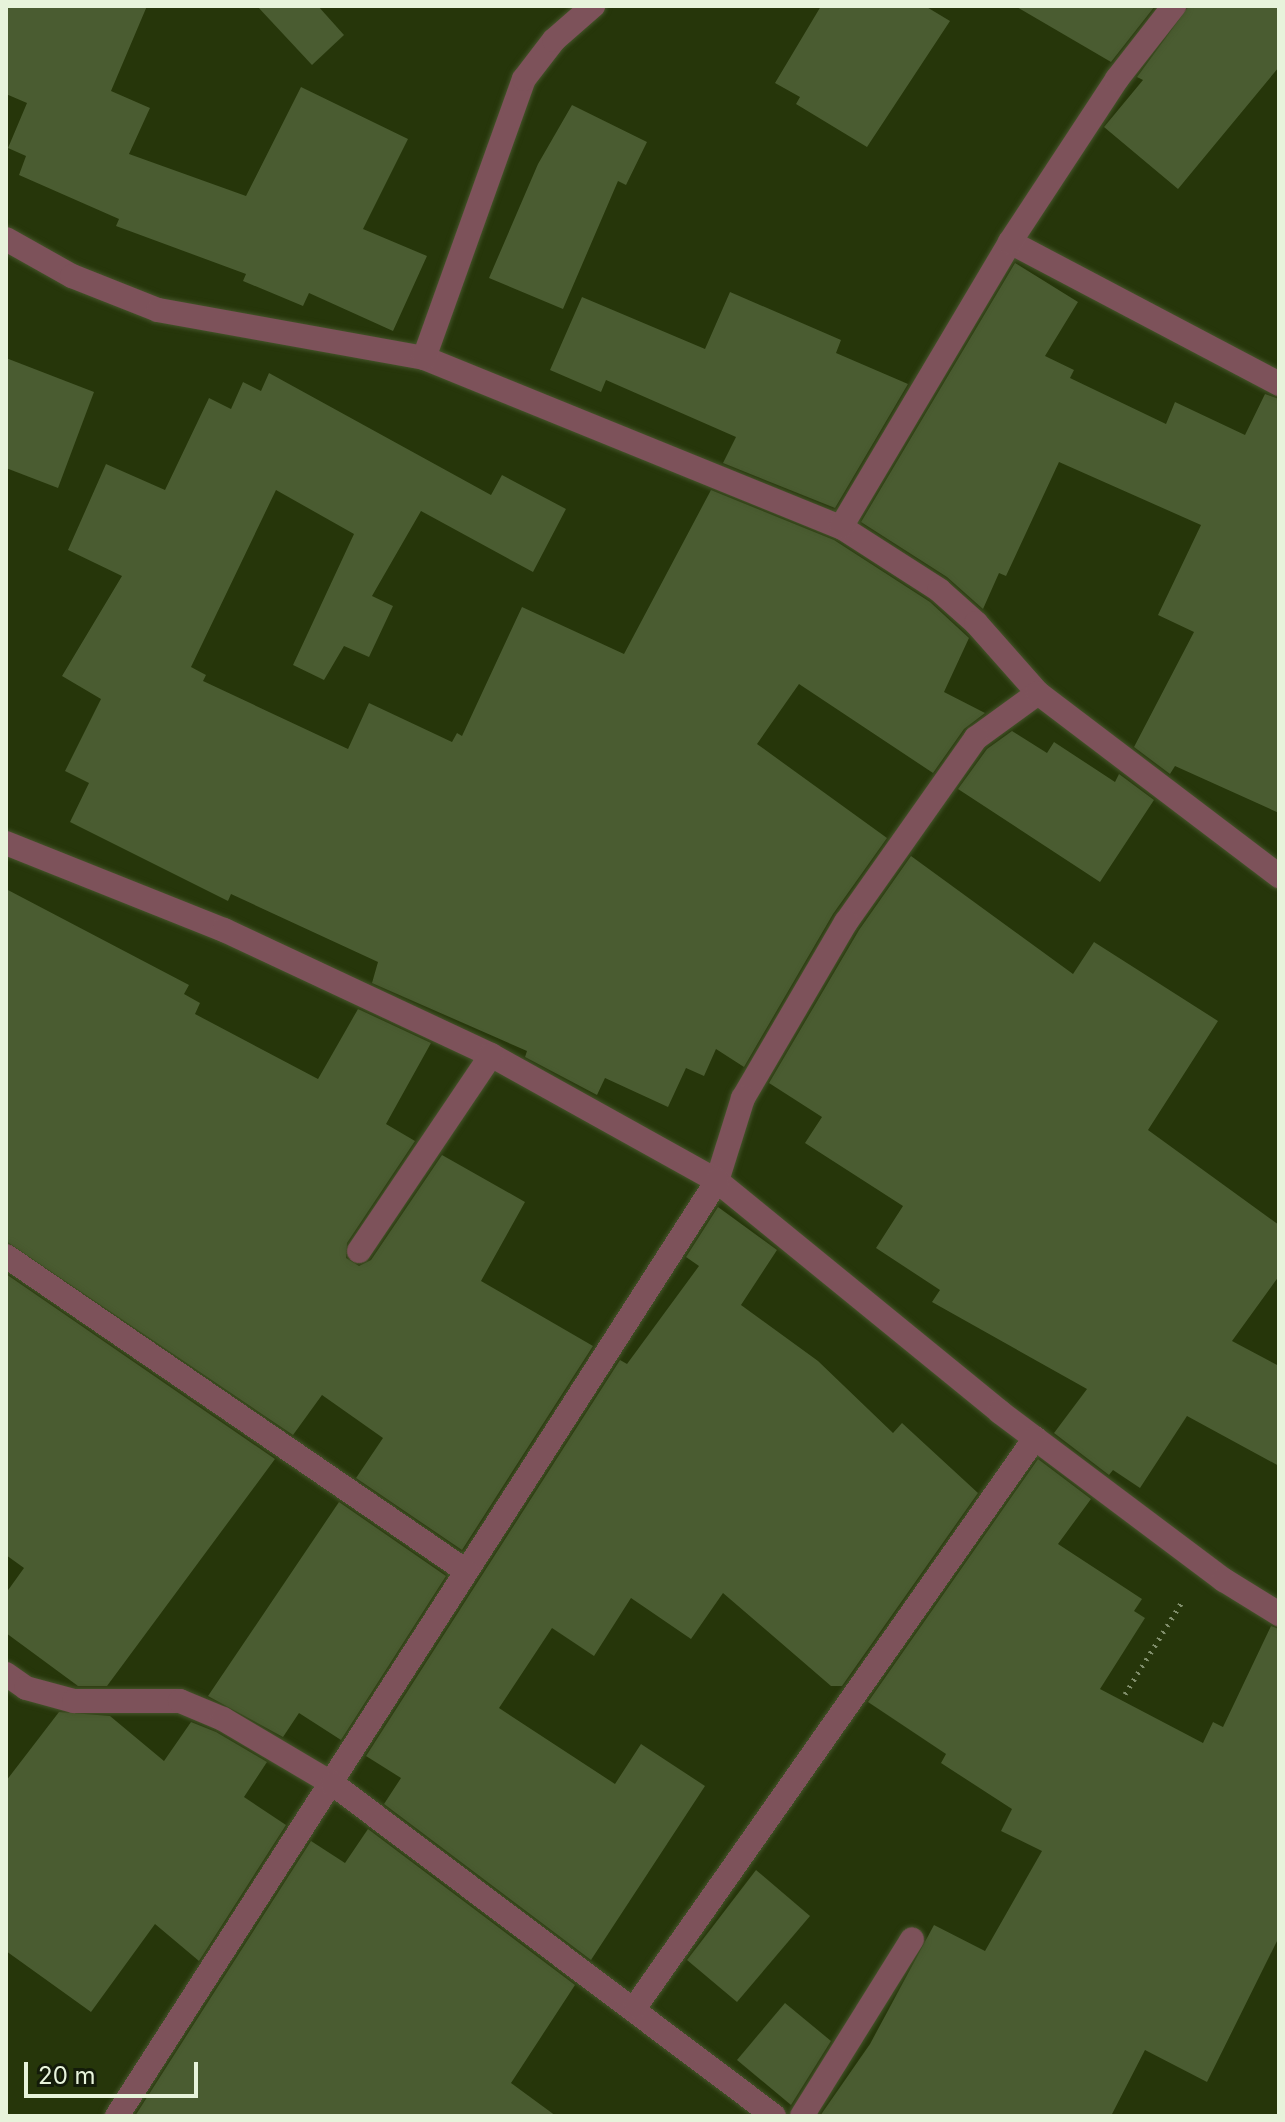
<!DOCTYPE html>
<html>
<head>
<meta charset="utf-8">
<style>
	body { margin:0 }
	#map { position:relative; width:1285px; height:2122px; overflow:hidden; background:#26360a; font-family:Inter,sans-serif }
	div>[style] { position:absolute }
	.building>* { inset:0; background:#4a5c31 }
	.path>* { height:5px; margin-top:-2.5px; transform-origin:0; background:repeating-linear-gradient(90deg,#808e6b 0 2px,transparent 0 8px) }
	.roads { filter:drop-shadow(0 0 2px #45542b) drop-shadow(0 0 2px #45542b) }
	.minor>* { height:24px; margin:-12px; padding:0 12px; transform-origin:12px; border-radius:12px; background:#7d525a }
	span { translate:-50% -50%; white-space:nowrap; text-align:center; line-height:1.15; -webkit-text-stroke:7px #131b09; paint-order:stroke }
	.frame { position:absolute; inset:0; border:8px solid #e7f3db; pointer-events:none }
	.scale { position:absolute; left:24px; top:2062px; width:174px; height:36px; box-sizing:border-box; border:4px solid #e7f3db; border-top:0; padding-left:10px; font-size:24px; line-height:28px; white-space:nowrap; color:#e7f3db; -webkit-text-stroke:6px #131b09; paint-order:stroke }
</style>
</head>
<body>
<div id="map">
	<div class="building">
		<i style="clip-path:polygon(6px 6px,147px 6px,111px 91px,150px 108px,129px 154px,246px 196px,301px 87px,408px 139px,363px 229px,427px 256px,393px 331px,309px 293px,303px 306px,243px 281px,246px 274px,116px 226px,119px 219px,19px 175px,26px 156px,8px 148px,27px 103px,6px 94px)"></i>
		<i style="clip-path:polygon(257px 6px,318px 6px,344px 35px,312px 65px)"></i>
		<i style="clip-path:polygon(821px 6px,925px 6px,950px 21px,867px 147px,796px 104px,800px 97px,775px 83px)"></i>
		<i style="clip-path:polygon(1015px 6px,1155px 6px,1111px 62px)"></i>
		<i style="clip-path:polygon(1189px 6px,1279px 6px,1279px 67px,1178px 189px,1104px 127px,1143px 80px,1137px 77px)"></i>
		<i style="clip-path:polygon(572px 105px,647px 142px,626px 185px,618px 181px,563px 309px,489px 278px,538px 164px)"></i>
		<i style="clip-path:polygon(1015px 263px,1078px 302px,1045px 356px,1074px 370px,1070px 378px,1166px 424px,1175px 402px,1245px 435px,1265px 394px,1279px 399px,1279px 813px,1175px 766px,1170px 774px,1134px 747px,1194px 632px,1158px 615px,1201px 525px,1059px 462px,1006px 576px,999px 573px,983px 609px,947px 577px,861px 522px)"></i>
		<i style="clip-path:polygon(730px 292px,841px 340px,836px 353px,908px 384px,835px 508px,723px 463px,736px 437px,606px 380px,601px 392px,550px 370px,582px 297px,705px 349px)"></i>
		<i style="clip-path:polygon(6px 358px,94px 392px,58px 488px,6px 468px)"></i>
		<i style="clip-path:polygon(269px 373px,491px 495px,502px 475px,566px 509px,533px 572px,421px 511px,372px 596px,393px 606px,369px 657px,344px 646px,324px 680px,293px 665px,354px 534px,276px 490px,191px 667px,206px 675px,203px 681px,348px 749px,369px 703px,452px 742px,457px 733px,462px 736px,522px 607px,624px 654px,711px 490px,834px 540px,930px 602px,969px 638px,944px 692px,985px 713px,964px 729px,933px 773px,799px 684px,757px 744px,887px 838px,833px 914px,744px 1067px,716px 1049px,704px 1076px,686px 1068px,668px 1107px,605px 1078px,597px 1095px,525px 1057px,527px 1051px,372px 983px,378px 962px,231px 894px,228px 901px,70px 822px,89px 783px,65px 771px,101px 699px,62px 676px,122px 576px,68px 550px,106px 464px,165px 490px,209px 398px,231px 409px,243px 382px,261px 391px)"></i>
		<i style="clip-path:polygon(1012px 731px,1047px 753px,1054px 742px,1115px 782px,1119px 774px,1154px 800px,1100px 882px,958px 789px,987px 749px)"></i>
		<i style="clip-path:polygon(911px 856px,1073px 974px,1094px 942px,1218px 1021px,1148px 1130px,1279px 1225px,1279px 1276px,1232px 1341px,1279px 1366px,1279px 1466px,1187px 1416px,1140px 1488px,1113px 1470px,1109px 1475px,1054px 1433px,1087px 1389px,932px 1302px,940px 1290px,876px 1248px,903px 1206px,805px 1143px,822px 1117px,769px 1083px,859px 930px)"></i>
		<i style="clip-path:polygon(6px 889px,189px 985px,184px 994px,200px 1003px,195px 1014px,318px 1079px,358px 1009px,431px 1043px,386px 1124px,415px 1141px,347px 1243px,346px 1258px,359px 1266px,371px 1260px,442px 1155px,525px 1202px,481px 1281px,593px 1346px,462px 1550px,356px 1478px,383px 1438px,322px 1395px,293px 1435px,6px 1241px)"></i>
		<i style="clip-path:polygon(718px 1207px,777px 1250px,741px 1305px,818px 1361px,893px 1433px,902px 1423px,978px 1493px,842px 1686px,831px 1686px,723px 1593px,691px 1639px,631px 1598px,594px 1656px,552px 1628px,499px 1708px,615px 1784px,641px 1744px,705px 1786px,591px 1960px,384px 1804px,401px 1778px,366px 1756px,620px 1360px,627px 1364px,699px 1266px,686px 1257px)"></i>
		<i style="clip-path:polygon(6px 1274px,275px 1459px,107px 1686px,78px 1686px,6px 1633px,6px 1593px,24px 1568px,6px 1555px)"></i>
		<i style="clip-path:polygon(1038px 1459px,1091px 1499px,1058px 1544px,1142px 1599px,1134px 1611px,1145px 1618px,1100px 1689px,1203px 1743px,1213px 1722px,1223px 1727px,1271px 1626px,1279px 1629px,1279px 1937px,1207px 2082px,1145px 2050px,1111px 2116px,820px 2116px,870px 2044px,934px 1925px,985px 1951px,1042px 1851px,1001px 1831px,1012px 1809px,941px 1763px,946px 1754px,868px 1702px)"></i>
		<i style="clip-path:polygon(339px 1502px,446px 1576px,341px 1740px,299px 1713px,283px 1737px,208px 1696px)"></i>
		<i style="clip-path:polygon(59px 1712px,110px 1716px,164px 1761px,191px 1722px,216px 1732px,267px 1762px,244px 1797px,286px 1825px,199px 1961px,155px 1924px,91px 2012px,6px 1951px,6px 1781px)"></i>
		<i style="clip-path:polygon(368px 1829px,575px 1985px,511px 2083px,556px 2116px,135px 2116px,311px 1841px,345px 1863px)"></i>
		<i style="clip-path:polygon(756px 1870px,810px 1916px,737px 2002px,687px 1960px)"></i>
		<i style="clip-path:polygon(785px 2003px,831px 2041px,791px 2105px,737px 2060px)"></i>
	</div>
	<div class="path">
		<i style="left:1125px;top:1694px;width:110px;rotate:-58.3deg"></i>
	</div>
	<div class="roads">
		<div class="minor">
			<i style="left:6px;top:239px;width:76px;rotate:29.3deg"></i>
			<i style="left:72px;top:276px;width:92px;rotate:21.6deg"></i>
			<i style="left:158px;top:310px;width:270px;rotate:10.2deg"></i>
			<i style="left:424px;top:358px;width:450px;rotate:22.1deg"></i>
			<i style="left:841px;top:527px;width:117px;rotate:32.7deg"></i>
			<i style="left:939px;top:590px;width:50px;rotate:41.7deg"></i>
			<i style="left:976px;top:623px;width:94px;rotate:48.5deg"></i>
			<i style="left:1038px;top:693px;width:77px;rotate:144deg"></i>
			<i style="left:976px;top:738px;width:225px;rotate:125.2deg"></i>
			<i style="left:846px;top:922px;width:204px;rotate:120.3deg"></i>
			<i style="left:743px;top:1098px;width:87px;rotate:107.4deg"></i>
			<i style="left:717px;top:1181px;width:365px;rotate:39.2deg"></i>
			<i style="left:1000px;top:1412px;width:280px;rotate:36.9deg"></i>
			<i style="left:1224px;top:1580px;width:65px;rotate:31.7deg"></i>
			<i style="left:1010px;top:242px;width:304px;rotate:27.8deg"></i>
			<i style="left:424px;top:358px;width:296px;rotate:-70.3deg"></i>
			<i style="left:524px;top:79px;width:49px;rotate:-52.4deg"></i>
			<i style="left:554px;top:40px;width:52px;rotate:-41.1deg"></i>
			<i style="left:841px;top:527px;width:331px;rotate:-59.3deg"></i>
			<i style="left:1010px;top:242px;width:195px;rotate:-56.7deg"></i>
			<i style="left:1117px;top:79px;width:93px;rotate:-52deg"></i>
			<i style="left:1038px;top:693px;width:303px;rotate:37.2deg"></i>
			<i style="left:6px;top:843px;width:235px;rotate:21.8deg"></i>
			<i style="left:224px;top:930px;width:295px;rotate:25.1deg"></i>
			<i style="left:491px;top:1055px;width:259px;rotate:29.1deg"></i>
			<i style="left:717px;top:1181px;width:1111px;rotate:122.69deg"></i>
			<i style="left:359px;top:1251px;width:236px;rotate:-56deg"></i>
			<i style="left:6px;top:1256px;width:558px;rotate:34.4deg"></i>
			<i style="left:6px;top:1674px;width:24px;rotate:35deg"></i>
			<i style="left:26px;top:1688px;width:50px;rotate:15.2deg"></i>
			<i style="left:74px;top:1701px;width:106px"></i>
			<i style="left:180px;top:1701px;width:47px;rotate:22.7deg"></i>
			<i style="left:223px;top:1719px;width:128px;rotate:30.6deg"></i>
			<i style="left:333px;top:1784px;width:552px;rotate:36.97deg"></i>
			<i style="left:636px;top:2006px;width:694px;rotate:-54.91deg"></i>
			<i style="left:802px;top:2116px;width:208px;rotate:-58.1deg"></i>
		</div>
	</div>
	<div class="frame"></div>
	<div class="scale">20 m</div>
</div>
</body>
</html>
